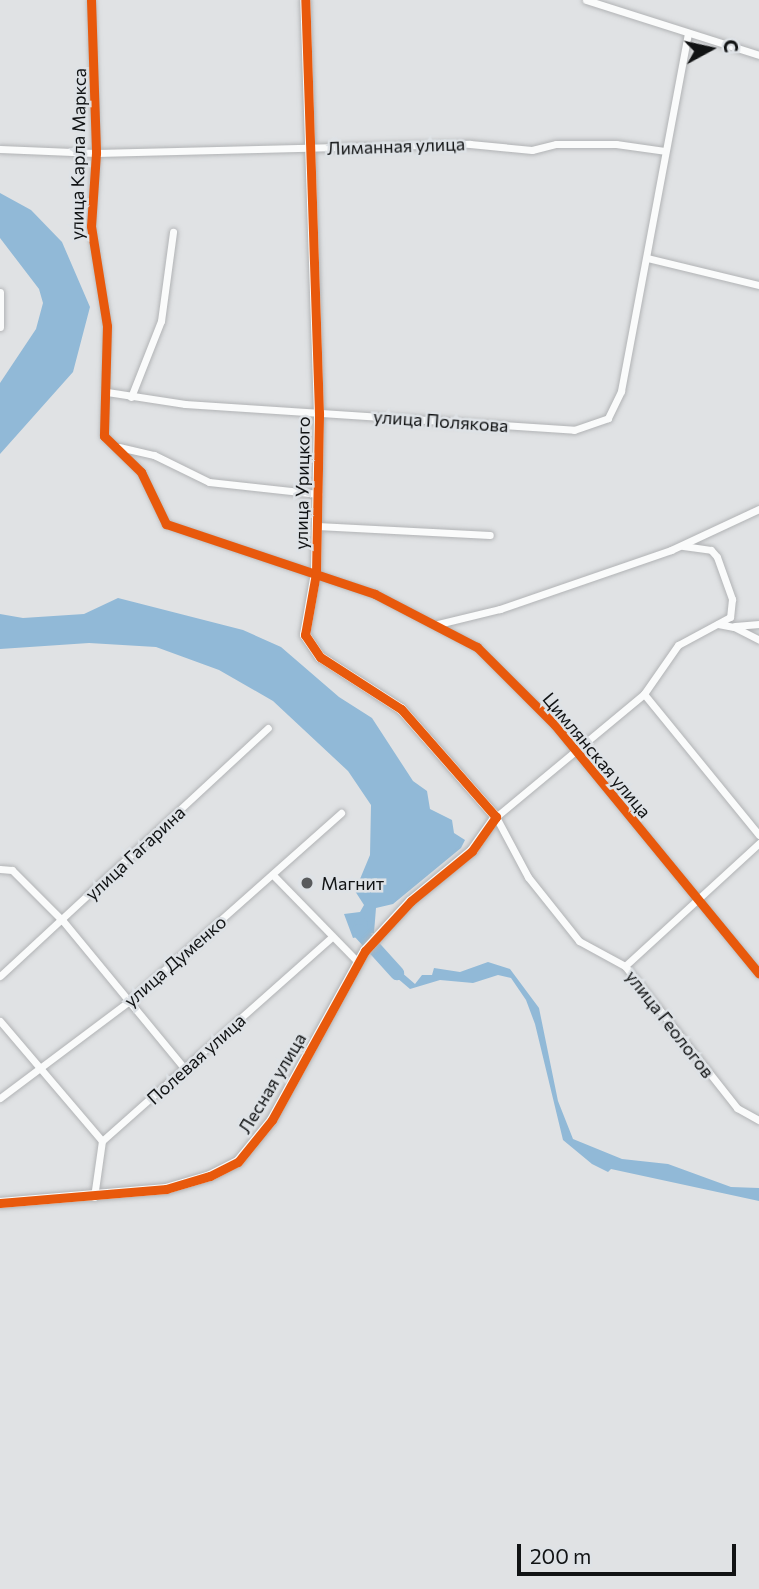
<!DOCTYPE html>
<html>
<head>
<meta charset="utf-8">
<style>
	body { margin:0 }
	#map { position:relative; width:759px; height:1589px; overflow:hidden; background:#e0e2e4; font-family:Commissioner,sans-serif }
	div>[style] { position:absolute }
	.water>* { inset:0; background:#91b9d7 }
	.river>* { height:14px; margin:-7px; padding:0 7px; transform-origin:7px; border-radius:7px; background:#91b9d7 }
	.roads { filter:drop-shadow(0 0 2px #b1b3b5) drop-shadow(0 0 2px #b1b3b5) }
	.street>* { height:7px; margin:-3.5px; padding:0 3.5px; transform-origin:3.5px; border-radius:3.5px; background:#fafbfb }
	.secondary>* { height:10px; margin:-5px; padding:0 5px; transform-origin:5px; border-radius:5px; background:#fafbfb }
	.cycleway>* { height:9px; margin:-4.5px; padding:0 4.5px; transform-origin:4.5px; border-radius:4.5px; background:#e8590c }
	.dots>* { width:19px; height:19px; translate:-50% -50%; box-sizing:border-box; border:4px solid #dee2e6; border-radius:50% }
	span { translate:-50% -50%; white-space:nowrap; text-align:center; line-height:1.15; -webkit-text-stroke:5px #dee2e6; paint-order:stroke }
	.street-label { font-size:18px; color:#111314 }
	.poi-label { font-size:18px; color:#111314 }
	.left { translate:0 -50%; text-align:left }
	.north { position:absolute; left:675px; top:14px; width:70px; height:70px; -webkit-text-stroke:5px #dee2e6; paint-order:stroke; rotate:82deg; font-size:19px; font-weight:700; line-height:28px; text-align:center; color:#111314 }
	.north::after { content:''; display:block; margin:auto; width:24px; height:32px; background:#111314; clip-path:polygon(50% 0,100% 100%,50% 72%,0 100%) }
	.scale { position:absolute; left:517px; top:1544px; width:219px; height:32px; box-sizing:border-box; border:4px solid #111314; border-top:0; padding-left:9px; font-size:21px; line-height:24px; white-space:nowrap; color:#111314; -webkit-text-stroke:5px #dee2e6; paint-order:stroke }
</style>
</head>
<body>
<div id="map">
	<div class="water">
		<i style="clip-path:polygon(0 193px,31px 210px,62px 242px,90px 307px,73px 372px,0 454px,0 383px,36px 329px,43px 303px,39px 289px,0 238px)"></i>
		<i style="clip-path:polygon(118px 598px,243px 630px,281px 647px,339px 697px,372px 718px,413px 781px,427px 791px,430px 809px,452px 820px,454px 833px,465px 840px,461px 848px,393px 904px,376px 908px,374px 933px,353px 938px,344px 914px,360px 912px,364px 905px,355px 891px,370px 855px,371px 805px,348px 771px,273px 701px,219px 670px,156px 647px,89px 643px,0 649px,0 614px,23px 618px,84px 614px)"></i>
		<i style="clip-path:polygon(391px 957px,393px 965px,415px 984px,422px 975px,432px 975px,434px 968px,460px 972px,488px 962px,510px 969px,539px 1008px,558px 1101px,573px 1139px,622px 1159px,668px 1164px,731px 1187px,759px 1188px,759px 1201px,611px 1169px,608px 1172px,592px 1164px,563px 1140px,535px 1024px,526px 1000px,511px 978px,498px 975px,473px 983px,440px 980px,410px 989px,383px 966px)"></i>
	</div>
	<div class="river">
		<i style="left:361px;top:925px;width:6px;rotate:108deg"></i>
		<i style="left:359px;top:931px;width:57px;rotate:47.9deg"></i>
	</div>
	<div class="roads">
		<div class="street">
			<i style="left:91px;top:0;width:153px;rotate:88.1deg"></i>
			<i style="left:96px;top:153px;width:73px;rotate:93.9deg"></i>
			<i style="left:91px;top:226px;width:101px;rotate:80.9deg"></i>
			<i style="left:107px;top:326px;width:110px;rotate:91.6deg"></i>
			<i style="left:104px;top:436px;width:52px;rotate:44.2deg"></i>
			<i style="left:141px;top:472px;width:58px;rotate:64.3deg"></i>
			<i style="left:166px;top:524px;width:220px;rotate:18.5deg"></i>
			<i style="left:375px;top:594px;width:115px;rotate:27.5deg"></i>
			<i style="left:477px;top:647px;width:109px;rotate:45deg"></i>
			<i style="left:554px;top:724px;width:323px;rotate:50.6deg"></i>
			<i style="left:586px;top:0;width:182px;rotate:17.6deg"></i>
			<i style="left:0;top:149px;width:96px;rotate:2.4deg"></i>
			<i style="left:96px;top:153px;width:374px;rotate:-1.4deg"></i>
			<i style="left:470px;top:144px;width:62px;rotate:5.5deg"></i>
			<i style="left:532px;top:150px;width:25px;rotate:-14deg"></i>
			<i style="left:556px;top:144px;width:60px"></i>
			<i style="left:616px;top:144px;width:49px;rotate:8.1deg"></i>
			<i style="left:647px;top:258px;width:115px;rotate:13.6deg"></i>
			<i style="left:0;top:292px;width:35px;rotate:90deg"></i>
			<i style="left:107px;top:392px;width:79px;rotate:8.7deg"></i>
			<i style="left:185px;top:404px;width:390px;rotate:3.8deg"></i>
			<i style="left:574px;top:430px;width:36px;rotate:-19deg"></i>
			<i style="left:608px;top:418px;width:30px;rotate:-64deg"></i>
			<i style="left:621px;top:391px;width:364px;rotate:-79.4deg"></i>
			<i style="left:131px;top:397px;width:82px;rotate:-68.5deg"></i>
			<i style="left:161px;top:321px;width:90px;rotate:-82.3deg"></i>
			<i style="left:119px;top:447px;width:36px;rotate:13deg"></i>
			<i style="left:154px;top:455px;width:61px;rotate:26.1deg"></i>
			<i style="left:209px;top:482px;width:110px;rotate:6.3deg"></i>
			<i style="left:317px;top:526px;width:173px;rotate:3deg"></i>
			<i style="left:683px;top:546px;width:28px;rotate:8deg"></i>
			<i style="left:711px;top:550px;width:9px;rotate:49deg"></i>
			<i style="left:717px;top:557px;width:45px;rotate:70.3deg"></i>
			<i style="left:732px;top:599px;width:18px;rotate:96deg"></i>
			<i style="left:730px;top:617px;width:59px;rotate:151.7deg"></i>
			<i style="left:678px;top:645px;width:60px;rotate:124.8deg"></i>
			<i style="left:644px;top:694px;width:192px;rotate:140.3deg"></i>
			<i style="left:496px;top:817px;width:68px;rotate:61.9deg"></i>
			<i style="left:528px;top:877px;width:82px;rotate:51.4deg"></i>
			<i style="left:579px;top:941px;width:52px;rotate:28.5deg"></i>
			<i style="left:625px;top:966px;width:181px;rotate:51.7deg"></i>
			<i style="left:737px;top:1108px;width:25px;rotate:29deg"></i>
			<i style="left:438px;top:624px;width:64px;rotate:-13.6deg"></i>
			<i style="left:500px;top:609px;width:181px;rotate:-19deg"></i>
			<i style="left:671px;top:550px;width:97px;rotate:-25deg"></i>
			<i style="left:718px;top:624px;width:16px;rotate:11deg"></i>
			<i style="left:734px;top:627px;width:28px;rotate:27deg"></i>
			<i style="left:735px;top:626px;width:24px;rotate:-5deg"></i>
			<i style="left:644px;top:694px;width:182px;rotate:50.8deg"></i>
			<i style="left:0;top:869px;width:12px;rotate:5deg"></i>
			<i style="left:12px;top:870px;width:72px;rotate:45deg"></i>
			<i style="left:63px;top:921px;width:192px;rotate:50.5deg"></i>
			<i style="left:274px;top:876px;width:120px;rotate:45.7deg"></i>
			<i style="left:625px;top:966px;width:182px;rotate:-42.5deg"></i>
			<i style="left:0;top:976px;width:365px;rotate:-42.8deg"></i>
			<i style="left:0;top:1021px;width:157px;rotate:49.6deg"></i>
			<i style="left:0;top:1098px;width:160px;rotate:-36.9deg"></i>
			<i style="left:128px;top:1002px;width:285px;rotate:-41.6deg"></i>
			<i style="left:94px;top:1197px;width:57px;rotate:-81.9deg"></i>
			<i style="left:102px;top:1141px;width:306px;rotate:-41.6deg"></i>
		</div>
		<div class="secondary">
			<i style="left:0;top:1203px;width:167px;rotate:-4.8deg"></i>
			<i style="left:166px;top:1189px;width:46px;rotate:-16.5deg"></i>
			<i style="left:210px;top:1176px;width:31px;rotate:-27deg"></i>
			<i style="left:238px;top:1162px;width:54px;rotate:-51deg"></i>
			<i style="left:272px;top:1120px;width:193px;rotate:-61.2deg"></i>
			<i style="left:365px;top:951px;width:68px;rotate:-47.4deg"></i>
			<i style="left:411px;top:901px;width:79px;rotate:-39.3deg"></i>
			<i style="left:472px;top:851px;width:42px;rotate:-54.8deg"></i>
			<i style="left:496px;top:817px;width:144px;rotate:-131.3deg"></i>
			<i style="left:401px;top:709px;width:96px;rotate:-147.3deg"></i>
			<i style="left:320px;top:657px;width:27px;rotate:-124deg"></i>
			<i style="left:305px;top:635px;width:63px;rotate:-79.9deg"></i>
			<i style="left:316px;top:573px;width:160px;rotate:-88.9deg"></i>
			<i style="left:319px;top:413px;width:413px;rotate:-91.9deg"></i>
		</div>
	</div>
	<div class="cycleway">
		<i style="left:91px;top:0;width:153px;rotate:88.1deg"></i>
		<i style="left:96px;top:153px;width:73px;rotate:93.9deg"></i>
		<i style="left:91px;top:226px;width:101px;rotate:80.9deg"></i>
		<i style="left:107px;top:326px;width:110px;rotate:91.6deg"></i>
		<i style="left:104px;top:436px;width:52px;rotate:44.2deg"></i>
		<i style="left:141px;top:472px;width:58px;rotate:64.3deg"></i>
		<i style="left:166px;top:524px;width:220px;rotate:18.5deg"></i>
		<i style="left:375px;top:594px;width:115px;rotate:27.5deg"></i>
		<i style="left:477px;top:647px;width:109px;rotate:45deg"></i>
		<i style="left:554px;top:724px;width:323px;rotate:50.6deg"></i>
		<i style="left:0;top:1203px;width:167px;rotate:-4.8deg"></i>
		<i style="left:166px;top:1189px;width:46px;rotate:-16.5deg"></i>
		<i style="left:210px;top:1176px;width:31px;rotate:-27deg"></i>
		<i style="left:238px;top:1162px;width:54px;rotate:-51deg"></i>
		<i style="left:272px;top:1120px;width:193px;rotate:-61.2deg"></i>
		<i style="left:365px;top:951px;width:68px;rotate:-47.4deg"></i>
		<i style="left:411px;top:901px;width:79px;rotate:-39.3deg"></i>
		<i style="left:472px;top:851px;width:42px;rotate:-54.8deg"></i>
		<i style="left:496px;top:817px;width:144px;rotate:-131.3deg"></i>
		<i style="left:401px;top:709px;width:96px;rotate:-147.3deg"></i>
		<i style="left:320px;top:657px;width:27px;rotate:-124deg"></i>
		<i style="left:305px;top:635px;width:63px;rotate:-79.9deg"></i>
		<i style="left:316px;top:573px;width:160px;rotate:-88.9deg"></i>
		<i style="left:319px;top:413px;width:413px;rotate:-91.9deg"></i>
	</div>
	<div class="dots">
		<i style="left:307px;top:883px;background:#595b5d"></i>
	</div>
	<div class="street-label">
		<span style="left:396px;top:146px;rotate:-2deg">Лиманная улица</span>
		<span style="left:78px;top:154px;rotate:-89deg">улица Карла Маркса</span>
		<span style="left:441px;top:421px;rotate:4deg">улица Полякова</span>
		<span style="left:302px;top:483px;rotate:-89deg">улица Урицкого</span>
		<span style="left:597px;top:755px;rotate:50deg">Цимлянская улица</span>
		<span style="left:135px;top:853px;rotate:-43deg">улица Гагарина</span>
		<span style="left:175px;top:961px;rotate:-41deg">улица Думенко</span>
		<span style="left:670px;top:1024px;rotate:52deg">улица Геологов</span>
		<span style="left:196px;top:1059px;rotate:-42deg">Полевая улица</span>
		<span style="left:272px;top:1083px;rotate:-59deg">Лесная улица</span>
	</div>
	<div class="poi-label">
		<span class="left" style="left:321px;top:883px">Магнит</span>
	</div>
	<div class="north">С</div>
	<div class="scale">200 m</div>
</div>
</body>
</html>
